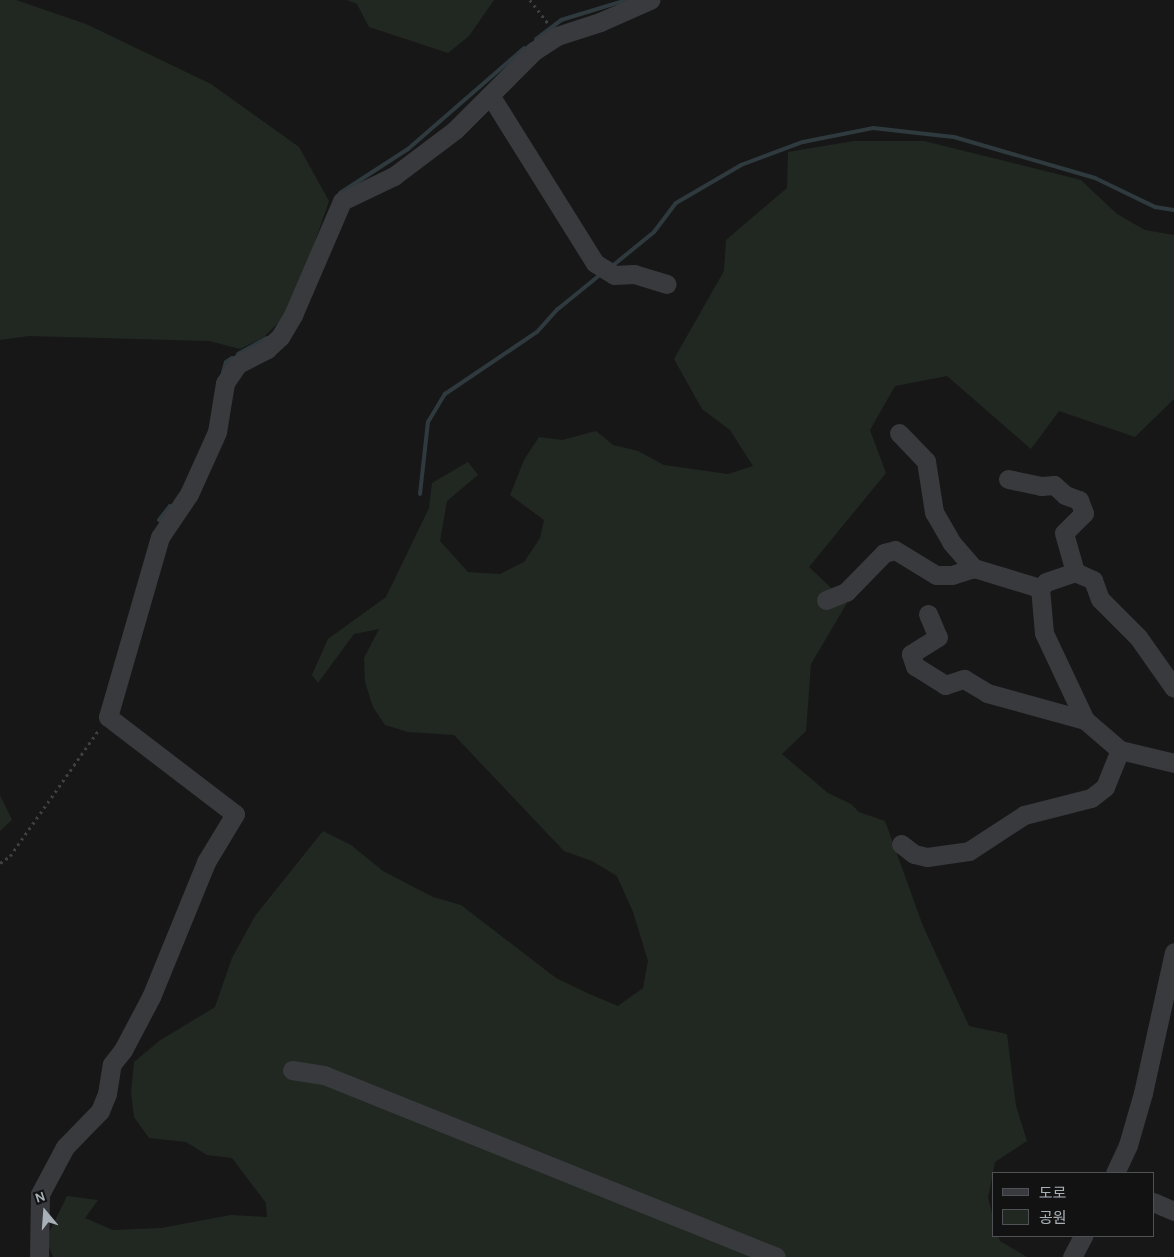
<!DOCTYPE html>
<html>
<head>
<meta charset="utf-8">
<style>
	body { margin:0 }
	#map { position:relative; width:1174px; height:1257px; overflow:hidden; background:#171718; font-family:Karla,"Noto Sans KR",sans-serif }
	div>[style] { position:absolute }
	.green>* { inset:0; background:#212821 }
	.stream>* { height:4px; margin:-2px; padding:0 2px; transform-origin:2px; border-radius:2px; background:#2f3a3e }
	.path>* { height:2.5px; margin-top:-1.25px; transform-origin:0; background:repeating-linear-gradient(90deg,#3e4144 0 2.5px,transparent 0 6.5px) }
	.minor>* { height:19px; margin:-9.5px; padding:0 9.5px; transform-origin:9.5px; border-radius:9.5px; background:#383a3d }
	span { translate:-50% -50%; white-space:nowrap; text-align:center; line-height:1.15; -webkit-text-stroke:5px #121213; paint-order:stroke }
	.legend { position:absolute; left:992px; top:1172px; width:162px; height:65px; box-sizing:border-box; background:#121213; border:1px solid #4e5255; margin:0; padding:6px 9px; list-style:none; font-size:15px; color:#a9b1b8 }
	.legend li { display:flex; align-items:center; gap:10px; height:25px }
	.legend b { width:25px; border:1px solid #4e5255 }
	.north { position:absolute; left:20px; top:1187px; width:50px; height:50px; -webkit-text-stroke:4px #121213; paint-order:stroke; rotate:342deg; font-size:14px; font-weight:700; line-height:20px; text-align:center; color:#a9b1b8 }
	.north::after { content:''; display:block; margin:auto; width:18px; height:22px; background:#a9b1b8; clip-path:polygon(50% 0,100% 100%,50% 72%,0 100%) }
</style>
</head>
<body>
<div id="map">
	<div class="green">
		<i style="clip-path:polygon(0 0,16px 0,86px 24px,211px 84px,299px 147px,329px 201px,292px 309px,264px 337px,240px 349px,209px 341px,29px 336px,0 340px)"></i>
		<i style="clip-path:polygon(347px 0,494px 0,469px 36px,448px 53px,369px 27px,357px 4px)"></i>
		<i style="clip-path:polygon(854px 141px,924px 141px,1081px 180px,1117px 214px,1145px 230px,1174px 235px,1174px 399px,1135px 437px,1059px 411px,1031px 449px,947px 376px,895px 386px,870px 430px,886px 473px,809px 567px,847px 603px,811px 664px,806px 731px,782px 754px,828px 793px,851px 804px,859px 812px,885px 821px,923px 926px,969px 1026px,1007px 1034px,1016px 1106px,1027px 1141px,995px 1162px,988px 1198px,993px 1217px,993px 1236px,998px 1236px,1000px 1241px,1027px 1257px,53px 1257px,46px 1239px,67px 1196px,98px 1200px,85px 1218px,113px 1230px,161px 1228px,231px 1215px,267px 1217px,266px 1203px,232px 1158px,207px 1155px,186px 1142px,149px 1138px,134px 1117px,131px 1093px,134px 1062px,159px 1041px,215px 1007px,232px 958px,255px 916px,323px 831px,351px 845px,383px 871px,433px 897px,461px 905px,556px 978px,587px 993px,618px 1006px,643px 988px,648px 961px,633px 912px,617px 876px,592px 861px,564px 851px,454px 735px,408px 732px,385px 725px,373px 707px,365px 682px,364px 658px,379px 629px,354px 634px,318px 683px,312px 675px,328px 639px,386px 597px,429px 508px,432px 483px,468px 462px,478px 475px,447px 501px,440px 541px,468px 572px,500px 574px,524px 562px,540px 538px,544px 520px,510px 495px,524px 460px,539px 437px,562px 440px,596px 431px,613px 445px,638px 451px,664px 465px,728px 474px,753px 466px,730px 430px,702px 409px,674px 359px,724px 271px,726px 240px,787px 188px,788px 152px)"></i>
		<i style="clip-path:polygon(0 795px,12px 820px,0 831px)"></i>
	</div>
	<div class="stream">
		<i style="left:536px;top:39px;width:31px;rotate:-37deg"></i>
		<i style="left:561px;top:20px;width:69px;rotate:-16.9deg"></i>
		<i style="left:340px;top:193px;width:81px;rotate:-32.9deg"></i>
		<i style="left:408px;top:149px;width:154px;rotate:-41deg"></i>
		<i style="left:611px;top:267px;width:55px;rotate:-39.1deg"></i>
		<i style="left:654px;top:232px;width:36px;rotate:-53deg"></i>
		<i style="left:676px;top:203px;width:75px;rotate:-30.3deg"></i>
		<i style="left:741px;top:165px;width:66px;rotate:-20.4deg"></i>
		<i style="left:803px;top:142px;width:71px;rotate:-11.3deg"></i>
		<i style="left:873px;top:128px;width:81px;rotate:6.3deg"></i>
		<i style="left:954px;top:137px;width:147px;rotate:16.2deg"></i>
		<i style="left:1095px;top:178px;width:67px;rotate:25.8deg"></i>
		<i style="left:1155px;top:207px;width:19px;rotate:9deg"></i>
		<i style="left:238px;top:354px;width:33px;rotate:-29deg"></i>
		<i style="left:223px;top:372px;width:10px;rotate:-73deg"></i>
		<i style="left:226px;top:362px;width:7px;rotate:-34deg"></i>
		<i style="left:420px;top:494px;width:72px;rotate:-83.7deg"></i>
		<i style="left:428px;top:422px;width:33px;rotate:-59deg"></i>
		<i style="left:445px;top:394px;width:111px;rotate:-34deg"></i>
		<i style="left:537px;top:332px;width:31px;rotate:-48deg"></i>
		<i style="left:558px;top:309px;width:55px;rotate:-39.1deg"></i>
		<i style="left:159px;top:520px;width:18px;rotate:-52deg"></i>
	</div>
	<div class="path">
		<i style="left:530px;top:0;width:31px;rotate:52deg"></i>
		<i style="left:0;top:863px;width:12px;rotate:-35deg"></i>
		<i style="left:10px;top:856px;width:156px;rotate:-54.9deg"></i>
	</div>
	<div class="minor">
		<i style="left:490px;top:95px;width:198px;rotate:58deg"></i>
		<i style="left:595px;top:263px;width:22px;rotate:32deg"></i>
		<i style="left:614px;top:275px;width:20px;rotate:-3deg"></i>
		<i style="left:634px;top:274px;width:34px;rotate:17deg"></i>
		<i style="left:899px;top:433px;width:39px;rotate:46deg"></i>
		<i style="left:926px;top:461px;width:52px;rotate:81.1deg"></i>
		<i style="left:934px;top:512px;width:34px;rotate:60deg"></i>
		<i style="left:951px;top:542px;width:35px;rotate:49deg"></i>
		<i style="left:1008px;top:479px;width:34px;rotate:12deg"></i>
		<i style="left:1041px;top:486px;width:13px;rotate:-4deg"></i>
		<i style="left:1054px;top:485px;width:15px;rotate:42deg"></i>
		<i style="left:1065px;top:495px;width:15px;rotate:20deg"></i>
		<i style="left:1079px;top:500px;width:14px;rotate:69deg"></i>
		<i style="left:1084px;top:513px;width:28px;rotate:135deg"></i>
		<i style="left:1064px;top:533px;width:41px;rotate:74.2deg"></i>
		<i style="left:1040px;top:588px;width:45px;rotate:84.9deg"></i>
		<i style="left:1044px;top:633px;width:96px;rotate:64.8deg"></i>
		<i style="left:1085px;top:720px;width:46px;rotate:40.6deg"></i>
		<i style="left:1120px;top:750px;width:56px;rotate:13.5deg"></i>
		<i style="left:826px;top:600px;width:22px;rotate:-22deg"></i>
		<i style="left:846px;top:592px;width:54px;rotate:-45.7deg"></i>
		<i style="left:884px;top:553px;width:11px;rotate:-15deg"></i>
		<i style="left:895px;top:550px;width:48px;rotate:31.4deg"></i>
		<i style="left:936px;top:575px;width:16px"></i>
		<i style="left:952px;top:575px;width:23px;rotate:-18deg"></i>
		<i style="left:974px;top:568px;width:69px;rotate:16.9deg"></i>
		<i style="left:1040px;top:588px;width:8px;rotate:-45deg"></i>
		<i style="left:1046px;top:582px;width:31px;rotate:-19deg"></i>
		<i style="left:1075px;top:572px;width:20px;rotate:24deg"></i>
		<i style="left:1093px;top:580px;width:20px;rotate:70deg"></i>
		<i style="left:1100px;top:599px;width:54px;rotate:45deg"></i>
		<i style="left:1138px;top:637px;width:62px;rotate:54.8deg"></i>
		<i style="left:928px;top:614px;width:25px;rotate:67deg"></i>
		<i style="left:938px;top:637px;width:32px;rotate:148deg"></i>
		<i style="left:911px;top:654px;width:13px;rotate:72deg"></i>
		<i style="left:915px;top:666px;width:36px;rotate:32deg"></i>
		<i style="left:945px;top:685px;width:20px;rotate:-18deg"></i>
		<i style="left:964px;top:679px;width:27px;rotate:31deg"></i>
		<i style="left:987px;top:693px;width:102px;rotate:15.4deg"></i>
		<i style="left:901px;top:844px;width:16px;rotate:38deg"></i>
		<i style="left:914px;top:854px;width:13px;rotate:13deg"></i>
		<i style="left:927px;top:857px;width:42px;rotate:-8.1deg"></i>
		<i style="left:969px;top:851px;width:66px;rotate:-33.2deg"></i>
		<i style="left:1024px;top:815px;width:69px;rotate:-14.2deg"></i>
		<i style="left:1091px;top:798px;width:18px;rotate:-38deg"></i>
		<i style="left:1105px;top:787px;width:40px;rotate:-68deg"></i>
		<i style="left:292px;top:1070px;width:32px;rotate:9deg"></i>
		<i style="left:324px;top:1075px;width:487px;rotate:21.9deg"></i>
		<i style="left:1115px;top:1173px;width:31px;rotate:-65deg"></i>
		<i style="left:1128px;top:1145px;width:54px;rotate:-73.9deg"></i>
		<i style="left:1143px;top:1093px;width:144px;rotate:-77.6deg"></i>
		<i style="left:1153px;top:1202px;width:23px;rotate:23deg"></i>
		<i style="left:39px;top:1257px;width:63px;rotate:-89.1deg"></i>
		<i style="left:40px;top:1194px;width:53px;rotate:-62deg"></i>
		<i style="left:65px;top:1147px;width:50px;rotate:-45.8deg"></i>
		<i style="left:100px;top:1111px;width:18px;rotate:-68deg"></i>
		<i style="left:107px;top:1094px;width:30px;rotate:-81deg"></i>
		<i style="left:112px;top:1064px;width:18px;rotate:-52deg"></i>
		<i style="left:123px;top:1050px;width:60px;rotate:-62.2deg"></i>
		<i style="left:151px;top:997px;width:146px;rotate:-67.8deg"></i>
		<i style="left:206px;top:862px;width:56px;rotate:-58.9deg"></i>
		<i style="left:235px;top:814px;width:160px;rotate:-142.6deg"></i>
		<i style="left:108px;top:717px;width:187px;rotate:-73.9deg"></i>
		<i style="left:160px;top:537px;width:52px;rotate:-56deg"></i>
		<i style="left:189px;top:494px;width:68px;rotate:-65.7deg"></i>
		<i style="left:217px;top:432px;width:50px;rotate:-80.7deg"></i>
		<i style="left:225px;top:383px;width:23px;rotate:-56deg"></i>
		<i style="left:238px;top:364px;width:33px;rotate:-27deg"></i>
		<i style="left:267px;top:349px;width:18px;rotate:-43deg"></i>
		<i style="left:280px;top:337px;width:26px;rotate:-59deg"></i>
		<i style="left:293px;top:315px;width:124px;rotate:-66.7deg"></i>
		<i style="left:342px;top:201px;width:58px;rotate:-25.7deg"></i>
		<i style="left:394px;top:176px;width:76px;rotate:-37deg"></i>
		<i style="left:455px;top:130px;width:112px;rotate:-45deg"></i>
		<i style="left:534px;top:51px;width:27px;rotate:-33deg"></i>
		<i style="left:557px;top:36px;width:45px;rotate:-18deg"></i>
		<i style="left:600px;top:22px;width:55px;rotate:-23.7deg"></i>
		<i style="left:1072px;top:1257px;width:24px;rotate:-62deg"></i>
	</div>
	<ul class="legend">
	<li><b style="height:6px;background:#383a3d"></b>도로</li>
	<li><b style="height:14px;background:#212821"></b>공원</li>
	</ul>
	<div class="north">N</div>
</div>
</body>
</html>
